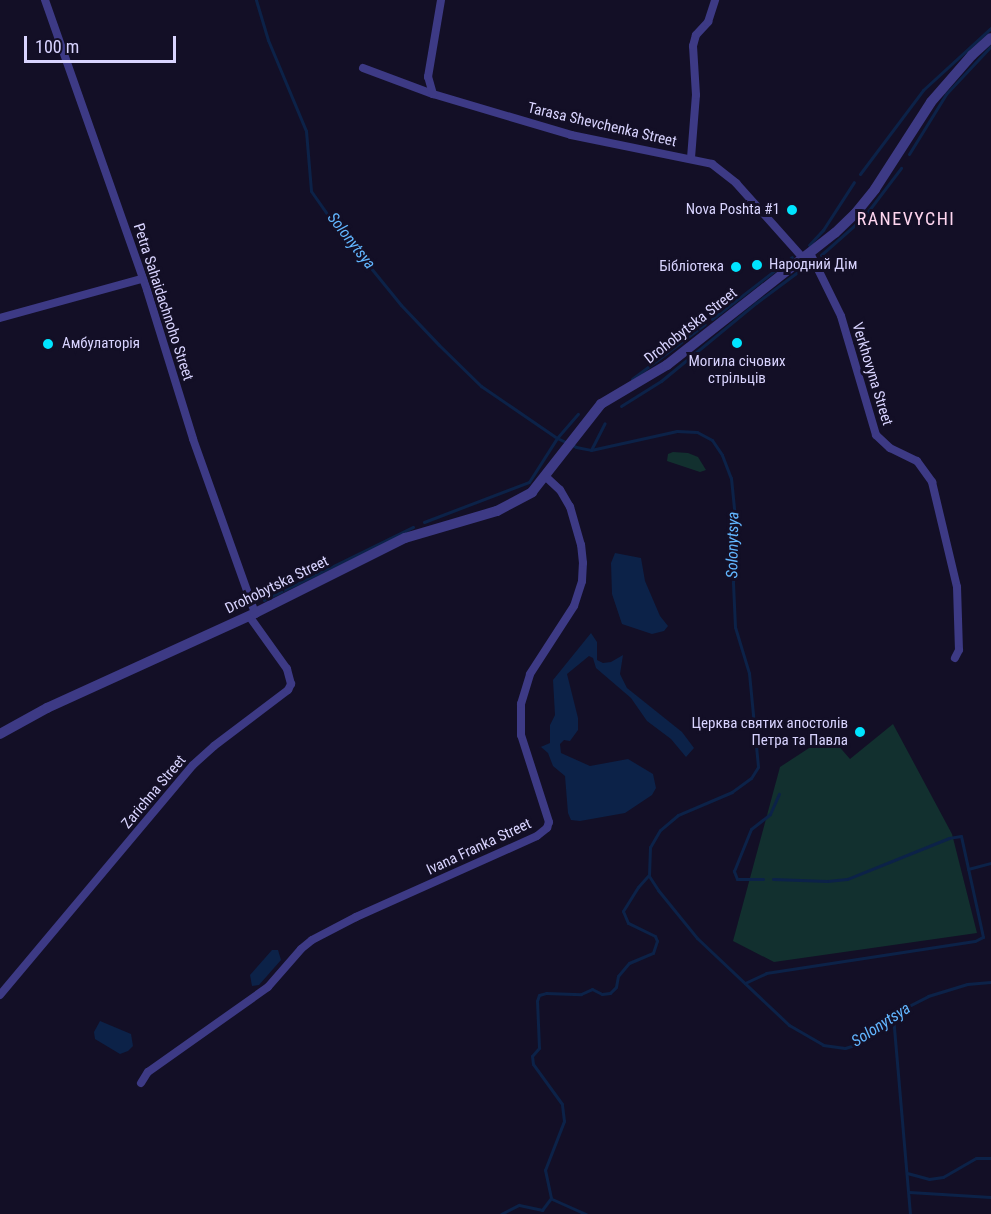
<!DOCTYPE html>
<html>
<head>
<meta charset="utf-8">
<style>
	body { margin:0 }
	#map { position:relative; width:991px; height:1214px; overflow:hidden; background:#130f26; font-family:"Roboto Condensed",sans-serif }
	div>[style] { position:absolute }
	.green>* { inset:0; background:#12302f }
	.water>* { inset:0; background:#0c2248 }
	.stream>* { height:3px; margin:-1.5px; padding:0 1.5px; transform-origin:1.5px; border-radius:1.5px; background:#0c2248 }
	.minor>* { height:8px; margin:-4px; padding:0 4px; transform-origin:4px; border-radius:4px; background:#3d3a85 }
	.tertiary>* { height:10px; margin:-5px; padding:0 5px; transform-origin:5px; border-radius:5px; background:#3d3a85 }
	.dots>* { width:16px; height:16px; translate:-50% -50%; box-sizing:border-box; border:3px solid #130f26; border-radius:50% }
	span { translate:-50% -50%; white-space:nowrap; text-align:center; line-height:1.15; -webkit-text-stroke:6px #130f26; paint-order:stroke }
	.street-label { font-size:15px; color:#d9d4ff }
	.poi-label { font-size:15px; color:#d9d4ff }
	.right { translate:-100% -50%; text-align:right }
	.left { translate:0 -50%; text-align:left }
	.water-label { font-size:16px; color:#62b6ff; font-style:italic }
	.quarter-label { font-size:18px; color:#ffd6f0; letter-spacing:1.5px }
	.scale { position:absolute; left:24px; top:36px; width:152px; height:27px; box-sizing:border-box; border:3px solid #d9d4ff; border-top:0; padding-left:8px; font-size:18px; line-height:21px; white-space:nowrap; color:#d9d4ff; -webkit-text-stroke:4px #130f26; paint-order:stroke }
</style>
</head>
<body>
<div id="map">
	<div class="green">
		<i style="clip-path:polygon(673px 452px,688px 453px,698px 457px,706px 470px,700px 472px,667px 461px,668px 454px)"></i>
		<i style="clip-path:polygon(893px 724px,952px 834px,977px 933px,774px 962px,733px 941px,780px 767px,829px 735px,850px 759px)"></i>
	</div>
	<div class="water">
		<i style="clip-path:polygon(615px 553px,641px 558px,645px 581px,660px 616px,668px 626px,664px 631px,652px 634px,622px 624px,612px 594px,611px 563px)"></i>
		<i style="clip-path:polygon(591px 633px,597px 642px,597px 660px,603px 663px,611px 662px,623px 655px,620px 674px,627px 688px,682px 732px,694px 748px,686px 757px,671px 739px,647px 721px,631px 698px,596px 668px,593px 658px,589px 656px,567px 674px,578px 718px,578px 730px,570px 741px,564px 740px,560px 744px,561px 753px,590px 766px,628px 759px,653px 774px,656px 788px,652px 795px,625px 813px,580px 821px,571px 820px,568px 813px,565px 776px,553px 766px,548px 753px,541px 747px,536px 749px,550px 743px,550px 725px,555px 715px,553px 680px)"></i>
		<i style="clip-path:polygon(272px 950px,278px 950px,281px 960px,259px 985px,252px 986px,250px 975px)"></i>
		<i style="clip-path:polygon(100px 1021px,131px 1034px,133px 1046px,128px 1051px,120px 1054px,95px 1039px,94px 1032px)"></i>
	</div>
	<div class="stream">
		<i style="left:256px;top:0;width:42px;rotate:73.3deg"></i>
		<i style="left:268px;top:40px;width:99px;rotate:67.3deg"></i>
		<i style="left:306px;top:131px;width:60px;rotate:85.2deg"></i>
		<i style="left:311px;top:191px;width:28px;rotate:55deg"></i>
		<i style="left:327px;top:214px;width:117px;rotate:50.9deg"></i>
		<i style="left:401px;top:305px;width:55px;rotate:46.5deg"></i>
		<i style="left:439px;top:345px;width:59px;rotate:44.3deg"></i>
		<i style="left:481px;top:386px;width:92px;rotate:34.4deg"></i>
		<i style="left:557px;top:438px;width:21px;rotate:25deg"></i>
		<i style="left:576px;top:447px;width:15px;rotate:11deg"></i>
		<i style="left:591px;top:450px;width:88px;rotate:-12.5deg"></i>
		<i style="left:677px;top:431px;width:20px;rotate:3deg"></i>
		<i style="left:697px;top:432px;width:17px;rotate:28deg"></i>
		<i style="left:712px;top:440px;width:18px;rotate:56deg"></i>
		<i style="left:722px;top:455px;width:25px;rotate:69deg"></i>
		<i style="left:731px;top:478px;width:50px;rotate:84.3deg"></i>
		<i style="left:736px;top:528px;width:55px;rotate:93.1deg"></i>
		<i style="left:733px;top:583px;width:44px;rotate:87.4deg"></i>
		<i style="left:735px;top:627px;width:48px;rotate:73.1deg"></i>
		<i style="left:749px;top:673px;width:94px;rotate:84.5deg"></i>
		<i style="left:758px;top:767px;width:13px;rotate:122deg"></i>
		<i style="left:751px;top:778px;width:24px;rotate:144deg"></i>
		<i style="left:732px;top:792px;width:59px;rotate:156.9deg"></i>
		<i style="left:678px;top:815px;width:23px;rotate:140deg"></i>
		<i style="left:660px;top:830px;width:20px;rotate:120deg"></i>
		<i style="left:650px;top:847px;width:29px;rotate:92deg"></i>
		<i style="left:649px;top:876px;width:17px;rotate:57deg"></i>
		<i style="left:658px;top:890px;width:62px;rotate:50.9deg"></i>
		<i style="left:697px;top:938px;width:127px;rotate:43.4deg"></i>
		<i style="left:789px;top:1025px;width:39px;rotate:30deg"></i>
		<i style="left:823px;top:1045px;width:22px;rotate:8deg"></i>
		<i style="left:845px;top:1048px;width:14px;rotate:-17deg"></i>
		<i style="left:858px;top:1044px;width:14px;rotate:-30deg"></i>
		<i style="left:870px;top:1037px;width:33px;rotate:-45deg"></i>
		<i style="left:893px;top:1014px;width:39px;rotate:-27deg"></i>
		<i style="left:928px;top:996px;width:41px;rotate:-17.1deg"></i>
		<i style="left:967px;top:984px;width:24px;rotate:-5deg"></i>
		<i style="left:909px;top:154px;width:70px;rotate:-58.3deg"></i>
		<i style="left:946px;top:94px;width:66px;rotate:-46.8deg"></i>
		<i style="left:860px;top:174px;width:105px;rotate:-53.1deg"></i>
		<i style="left:923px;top:90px;width:92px;rotate:-42.4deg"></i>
		<i style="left:809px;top:245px;width:21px;rotate:-47deg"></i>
		<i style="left:823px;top:230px;width:57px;rotate:-57.1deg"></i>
		<i style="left:821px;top:255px;width:56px;rotate:-41.4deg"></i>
		<i style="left:863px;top:218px;width:63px;rotate:-52.8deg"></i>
		<i style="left:712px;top:319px;width:101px;rotate:-37.8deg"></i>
		<i style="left:632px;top:379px;width:91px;rotate:-37deg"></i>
		<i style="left:621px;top:406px;width:47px;rotate:-32deg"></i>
		<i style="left:661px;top:381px;width:123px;rotate:-39.4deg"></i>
		<i style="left:756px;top:303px;width:64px;rotate:-36.7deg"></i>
		<i style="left:591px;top:450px;width:30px;rotate:-63deg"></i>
		<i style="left:424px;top:522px;width:112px;rotate:-20.9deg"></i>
		<i style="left:529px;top:482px;width:52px;rotate:-57.5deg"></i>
		<i style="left:557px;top:438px;width:32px;rotate:-49deg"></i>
		<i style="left:264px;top:600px;width:166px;rotate:-26.1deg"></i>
		<i style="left:968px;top:869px;width:24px;rotate:-15deg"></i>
		<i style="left:763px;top:879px;width:26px;rotate:180deg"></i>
		<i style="left:737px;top:879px;width:9px;rotate:-111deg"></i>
		<i style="left:734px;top:871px;width:45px;rotate:-68deg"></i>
		<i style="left:751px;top:829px;width:24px;rotate:-38deg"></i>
		<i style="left:770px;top:814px;width:22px;rotate:-66deg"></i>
		<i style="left:745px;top:983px;width:23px;rotate:-25deg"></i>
		<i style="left:766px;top:973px;width:211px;rotate:-8.7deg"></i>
		<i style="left:975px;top:941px;width:9px;rotate:-27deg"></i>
		<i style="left:983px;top:937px;width:103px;rotate:-102.3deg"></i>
		<i style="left:961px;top:836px;width:12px;rotate:171deg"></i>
		<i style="left:949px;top:838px;width:110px;rotate:158.1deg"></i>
		<i style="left:847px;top:879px;width:20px;rotate:174deg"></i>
		<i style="left:827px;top:881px;width:54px;rotate:-177.9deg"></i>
		<i style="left:893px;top:1016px;width:199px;rotate:85.1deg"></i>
		<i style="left:907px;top:1173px;width:23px;rotate:15deg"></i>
		<i style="left:929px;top:1179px;width:14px;rotate:-8deg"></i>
		<i style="left:943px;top:1177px;width:38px;rotate:-30deg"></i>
		<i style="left:976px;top:1158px;width:15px"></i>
		<i style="left:909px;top:1192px;width:82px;rotate:3.5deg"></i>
		<i style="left:552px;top:1199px;width:37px;rotate:24deg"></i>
		<i style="left:501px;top:1214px;width:20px;rotate:-27deg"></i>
		<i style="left:519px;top:1205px;width:24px;rotate:12deg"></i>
		<i style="left:542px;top:1210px;width:15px;rotate:-53deg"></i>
		<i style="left:551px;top:1198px;width:29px;rotate:-102deg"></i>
		<i style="left:545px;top:1170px;width:53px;rotate:-68.8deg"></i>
		<i style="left:564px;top:1121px;width:17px;rotate:-97deg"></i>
		<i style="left:562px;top:1104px;width:49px;rotate:-125.9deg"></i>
		<i style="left:533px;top:1064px;width:8px;rotate:-97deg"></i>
		<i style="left:532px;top:1056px;width:11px;rotate:-49deg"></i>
		<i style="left:539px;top:1048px;width:47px;rotate:-92.4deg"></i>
		<i style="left:537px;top:1001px;width:6px;rotate:-72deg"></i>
		<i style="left:539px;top:995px;width:7px;rotate:-16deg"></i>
		<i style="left:546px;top:993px;width:35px;rotate:2deg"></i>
		<i style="left:581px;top:994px;width:12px;rotate:-24deg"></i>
		<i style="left:592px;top:989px;width:11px;rotate:27deg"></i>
		<i style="left:602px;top:994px;width:8px;rotate:-7deg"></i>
		<i style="left:610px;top:993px;width:8px;rotate:-45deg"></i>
		<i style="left:616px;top:987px;width:11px;rotate:-80deg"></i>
		<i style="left:618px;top:976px;width:17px;rotate:-50deg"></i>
		<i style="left:629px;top:963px;width:26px;rotate:-23deg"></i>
		<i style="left:653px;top:953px;width:13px;rotate:-72deg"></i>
		<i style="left:657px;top:941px;width:5px;rotate:-112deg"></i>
		<i style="left:655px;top:936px;width:30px;rotate:-154deg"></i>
		<i style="left:628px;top:923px;width:13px;rotate:-113deg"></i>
		<i style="left:623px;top:911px;width:28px;rotate:-58deg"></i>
		<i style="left:638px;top:887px;width:15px;rotate:-48deg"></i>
	</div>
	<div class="minor">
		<i style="left:45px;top:0;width:307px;rotate:70.6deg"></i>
		<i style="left:147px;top:290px;width:156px;rotate:72.8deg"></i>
		<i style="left:193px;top:439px;width:185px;rotate:70.4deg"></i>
		<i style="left:363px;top:68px;width:75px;rotate:20.4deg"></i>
		<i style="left:433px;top:94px;width:144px;rotate:16.5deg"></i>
		<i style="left:571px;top:135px;width:144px;rotate:11.6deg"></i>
		<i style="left:712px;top:164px;width:31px;rotate:38deg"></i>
		<i style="left:736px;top:183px;width:101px;rotate:48.2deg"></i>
		<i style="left:433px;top:94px;width:18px;rotate:-106deg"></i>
		<i style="left:428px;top:77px;width:78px;rotate:-80.4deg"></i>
		<i style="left:691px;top:158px;width:63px;rotate:-85.5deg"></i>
		<i style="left:696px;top:95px;width:49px;rotate:-93.5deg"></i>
		<i style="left:693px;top:46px;width:11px;rotate:-75deg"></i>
		<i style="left:696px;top:35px;width:18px;rotate:-47deg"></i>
		<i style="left:708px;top:22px;width:23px;rotate:-72deg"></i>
		<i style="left:810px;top:253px;width:70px;rotate:63.8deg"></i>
		<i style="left:841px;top:316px;width:124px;rotate:73.6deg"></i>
		<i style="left:876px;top:435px;width:19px;rotate:43deg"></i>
		<i style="left:890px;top:448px;width:30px;rotate:26deg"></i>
		<i style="left:917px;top:461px;width:26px;rotate:54deg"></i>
		<i style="left:932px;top:482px;width:108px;rotate:76.6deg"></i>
		<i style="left:957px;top:587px;width:63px;rotate:88.2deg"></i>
		<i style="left:959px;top:650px;width:9px;rotate:117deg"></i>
		<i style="left:0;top:318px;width:147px;rotate:-15.4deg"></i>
		<i style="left:0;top:995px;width:300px;rotate:-50deg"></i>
		<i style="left:193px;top:765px;width:28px;rotate:-42deg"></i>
		<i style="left:214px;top:746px;width:93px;rotate:-37.1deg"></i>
		<i style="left:288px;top:690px;width:7px;rotate:-63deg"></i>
		<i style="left:291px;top:684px;width:16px;rotate:-105deg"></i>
		<i style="left:287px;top:669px;width:65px;rotate:-125.6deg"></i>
		<i style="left:141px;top:1083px;width:13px;rotate:-58deg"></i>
		<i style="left:148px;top:1072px;width:147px;rotate:-35.3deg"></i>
		<i style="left:268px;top:987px;width:50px;rotate:-49deg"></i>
		<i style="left:301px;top:949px;width:14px;rotate:-39deg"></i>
		<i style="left:312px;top:940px;width:50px;rotate:-27.6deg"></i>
		<i style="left:356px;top:917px;width:198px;rotate:-24.1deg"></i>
		<i style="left:537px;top:836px;width:13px;rotate:-39deg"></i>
		<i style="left:547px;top:828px;width:6px;rotate:-72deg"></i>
		<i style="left:549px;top:822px;width:91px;rotate:-107.8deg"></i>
		<i style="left:521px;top:735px;width:31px;rotate:-90deg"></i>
		<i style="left:521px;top:704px;width:31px;rotate:-73deg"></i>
		<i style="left:530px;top:674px;width:81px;rotate:-57.1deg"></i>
		<i style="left:574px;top:606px;width:26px;rotate:-72deg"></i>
		<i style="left:582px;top:581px;width:18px;rotate:-87deg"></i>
		<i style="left:583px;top:563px;width:18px;rotate:-96deg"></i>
		<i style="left:581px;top:545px;width:40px;rotate:-106deg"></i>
		<i style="left:570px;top:507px;width:20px;rotate:-120deg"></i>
		<i style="left:560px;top:490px;width:19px;rotate:-137deg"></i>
	</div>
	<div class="tertiary">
		<i style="left:0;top:734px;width:54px;rotate:-29deg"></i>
		<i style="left:47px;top:708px;width:229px;rotate:-24.5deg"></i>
		<i style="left:255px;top:613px;width:168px;rotate:-26.6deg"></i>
		<i style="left:405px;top:538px;width:96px;rotate:-16.4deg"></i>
		<i style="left:497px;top:511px;width:40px;rotate:-28deg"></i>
		<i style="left:532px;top:492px;width:112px;rotate:-51.9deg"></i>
		<i style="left:601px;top:404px;width:77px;rotate:-30.6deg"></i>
		<i style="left:667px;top:365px;width:214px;rotate:-38.2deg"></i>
		<i style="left:835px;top:233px;width:28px;rotate:-44deg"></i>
		<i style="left:855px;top:214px;width:32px;rotate:-51deg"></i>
		<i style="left:875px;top:189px;width:103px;rotate:-57.2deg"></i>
		<i style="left:931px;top:102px;width:62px;rotate:-48.9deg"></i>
		<i style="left:972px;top:55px;width:25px;rotate:-42deg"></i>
	</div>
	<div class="dots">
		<i style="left:792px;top:210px;background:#00e5ff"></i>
		<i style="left:757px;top:265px;background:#00e5ff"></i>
		<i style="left:736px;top:267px;background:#00e5ff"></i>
		<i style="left:737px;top:343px;background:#00e5ff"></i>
		<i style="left:48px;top:344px;background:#00e5ff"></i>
		<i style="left:860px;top:732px;background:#00e5ff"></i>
	</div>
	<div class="street-label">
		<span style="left:602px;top:125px;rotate:13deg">Tarasa Shevchenka Street</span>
		<span style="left:163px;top:302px;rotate:72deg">Petra Sahaidachnoho Street</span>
		<span style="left:691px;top:326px;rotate:-38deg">Drohobytska Street</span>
		<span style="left:872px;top:374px;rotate:73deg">Verkhovyna Street</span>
		<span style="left:277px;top:585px;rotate:-26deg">Drohobytska Street</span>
		<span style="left:154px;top:792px;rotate:-50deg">Zarichna Street</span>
		<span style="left:479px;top:847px;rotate:-25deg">Ivana Franka Street</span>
	</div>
	<div class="poi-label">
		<span class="right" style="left:780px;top:210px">Nova Poshta #1</span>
		<span class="left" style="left:769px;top:265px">Народний Дім</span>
		<span class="right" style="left:724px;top:267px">Бібліотека</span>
		<span class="left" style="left:62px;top:344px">Амбулаторія</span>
		<span style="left:737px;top:370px">Могила січових<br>стрільців</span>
		<span class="right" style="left:848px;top:732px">Церква святих апостолів<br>Петра та Павла</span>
	</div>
	<div class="water-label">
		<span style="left:351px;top:241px;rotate:52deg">Solonytsya</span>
		<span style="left:733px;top:545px;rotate:-89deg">Solonytsya</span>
		<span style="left:881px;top:1025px;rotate:-33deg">Solonytsya</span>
	</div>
	<div class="quarter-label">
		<span style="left:906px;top:219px">RANEVYCHI</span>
	</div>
	<div class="scale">100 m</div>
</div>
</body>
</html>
